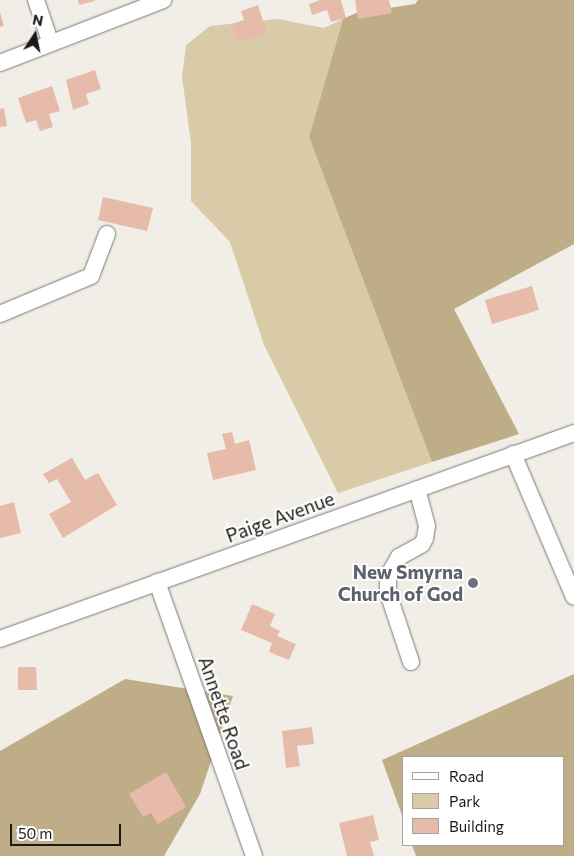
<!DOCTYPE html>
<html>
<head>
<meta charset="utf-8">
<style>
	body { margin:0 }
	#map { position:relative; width:574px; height:856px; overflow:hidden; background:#f1eee8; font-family:Commissioner,sans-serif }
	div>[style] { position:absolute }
	.green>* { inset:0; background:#d9caa8 }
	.forest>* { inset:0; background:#bead86 }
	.building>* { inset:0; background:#e7bba9 }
	.roads { filter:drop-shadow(0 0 1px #7b7974) drop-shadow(0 0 1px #7b7974) }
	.minor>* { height:16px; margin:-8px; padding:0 8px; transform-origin:8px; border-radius:8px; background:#fff }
	.dots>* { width:14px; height:14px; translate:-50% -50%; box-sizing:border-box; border:2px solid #fff; border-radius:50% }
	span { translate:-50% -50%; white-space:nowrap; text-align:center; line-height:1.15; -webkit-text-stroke:4px #fff; paint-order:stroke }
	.street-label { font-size:19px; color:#191917 }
	.worship-label { font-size:19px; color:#5b616d; font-weight:700 }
	.right { translate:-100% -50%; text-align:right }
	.legend { position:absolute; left:402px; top:756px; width:162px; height:90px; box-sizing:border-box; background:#fff; border:1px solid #a3a3a2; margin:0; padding:6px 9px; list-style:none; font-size:15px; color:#191917 }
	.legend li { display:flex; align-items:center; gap:10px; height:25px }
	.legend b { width:25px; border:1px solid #a3a3a2 }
	.north { position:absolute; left:10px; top:10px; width:50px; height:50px; -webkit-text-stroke:4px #fff; paint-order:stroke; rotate:11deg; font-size:14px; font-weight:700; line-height:20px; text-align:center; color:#191917 }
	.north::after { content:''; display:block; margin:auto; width:18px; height:22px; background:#191917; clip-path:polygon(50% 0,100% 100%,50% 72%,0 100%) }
	.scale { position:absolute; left:10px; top:824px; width:111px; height:22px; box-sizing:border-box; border:2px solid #191917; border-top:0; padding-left:6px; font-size:15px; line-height:18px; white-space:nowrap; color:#191917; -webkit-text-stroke:4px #fff; paint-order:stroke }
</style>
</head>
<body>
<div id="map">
	<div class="green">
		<i style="clip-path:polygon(278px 19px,324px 28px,343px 19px,309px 137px,432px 462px,338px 493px,264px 345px,230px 242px,191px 201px,191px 143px,182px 77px,186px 45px,210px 26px)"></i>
	</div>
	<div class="forest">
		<i style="clip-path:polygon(418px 0,574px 0,574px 244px,454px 309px,519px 434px,432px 462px,309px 137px,343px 19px,356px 13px,415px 4px)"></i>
		<i style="clip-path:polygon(574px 674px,574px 856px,416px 856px,412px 845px,563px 845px,563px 757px,403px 757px,403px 818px,382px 760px)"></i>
		<i style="clip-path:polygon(125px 679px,233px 696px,200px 794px,164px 856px,0 856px,0 751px)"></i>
	</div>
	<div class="building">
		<i style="clip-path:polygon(78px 0,95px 0,95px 1px,79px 5px)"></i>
		<i style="clip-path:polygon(320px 0,341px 0,346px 18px,331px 22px,327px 10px,312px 15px,309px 4px)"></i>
		<i style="clip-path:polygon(355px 0,389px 0,392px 13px,358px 19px)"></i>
		<i style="clip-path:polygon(258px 5px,267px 33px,238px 43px,232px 24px,244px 20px,241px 11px)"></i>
		<i style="clip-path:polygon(0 12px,4px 26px,0 27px)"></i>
		<i style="clip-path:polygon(95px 70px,101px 89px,86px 94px,89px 104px,73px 110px,66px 80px)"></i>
		<i style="clip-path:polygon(52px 86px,60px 111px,49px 114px,53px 127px,40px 131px,36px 120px,26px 123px,18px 98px)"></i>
		<i style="clip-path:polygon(4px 108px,7px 126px,0 127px,0 109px)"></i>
		<i style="clip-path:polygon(103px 197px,153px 208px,147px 231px,98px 220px)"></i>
		<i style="clip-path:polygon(532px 286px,539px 310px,492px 324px,485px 300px)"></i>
		<i style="clip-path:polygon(232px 432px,235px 444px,249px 440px,256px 470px,213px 480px,207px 453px,226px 449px,222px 434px)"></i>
		<i style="clip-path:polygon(72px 458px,85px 480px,98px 473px,117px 505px,63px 538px,49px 514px,71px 502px,57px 479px,49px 483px,43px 474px)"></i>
		<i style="clip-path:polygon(14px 502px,21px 533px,0 538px,0 506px)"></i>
		<i style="clip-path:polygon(252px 604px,275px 614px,270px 626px,280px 631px,277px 636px,296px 644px,289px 660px,269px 652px,272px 643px,241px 630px)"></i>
		<i style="clip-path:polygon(18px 667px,36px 667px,37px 690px,18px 690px)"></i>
		<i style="clip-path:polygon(312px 727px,314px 744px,297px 746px,300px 766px,286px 768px,282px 731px)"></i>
		<i style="clip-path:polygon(166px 772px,186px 807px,158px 824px,151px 813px,143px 817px,129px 794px)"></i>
		<i style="clip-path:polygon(373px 815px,379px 840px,370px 842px,374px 856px,347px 856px,339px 823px)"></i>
	</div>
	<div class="roads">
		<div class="minor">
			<i style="left:36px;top:0;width:46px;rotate:71.2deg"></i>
			<i style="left:0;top:63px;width:175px;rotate:-21.1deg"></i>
			<i style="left:0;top:314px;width:99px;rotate:-22.7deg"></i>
			<i style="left:91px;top:276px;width:45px;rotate:-69.1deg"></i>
			<i style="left:513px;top:454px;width:155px;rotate:66.9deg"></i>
			<i style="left:157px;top:582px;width:291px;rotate:70.5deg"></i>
			<i style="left:0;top:639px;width:610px;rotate:-19.74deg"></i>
			<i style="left:411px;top:662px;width:73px;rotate:-108.4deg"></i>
			<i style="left:388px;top:593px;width:17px;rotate:-90deg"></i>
			<i style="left:388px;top:576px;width:22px;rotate:-60deg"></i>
			<i style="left:399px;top:557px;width:26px;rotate:-29deg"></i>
			<i style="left:422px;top:544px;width:7px;rotate:-63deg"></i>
			<i style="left:425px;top:538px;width:12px;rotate:-81deg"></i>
			<i style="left:427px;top:526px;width:38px;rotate:-105deg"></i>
		</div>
	</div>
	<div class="dots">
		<i style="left:473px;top:583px;background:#6b7280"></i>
	</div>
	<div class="street-label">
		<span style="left:280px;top:517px;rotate:-20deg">Paige Avenue</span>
		<span style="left:224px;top:713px;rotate:71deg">Annette Road</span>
	</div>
	<div class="worship-label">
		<span class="right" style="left:463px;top:583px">New Smyrna<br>Church of God</span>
	</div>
	<ul class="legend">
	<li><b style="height:6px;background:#fff"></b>Road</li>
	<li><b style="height:14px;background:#d9caa8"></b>Park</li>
	<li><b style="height:14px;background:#e7bba9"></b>Building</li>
	</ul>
	<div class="north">N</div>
	<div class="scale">50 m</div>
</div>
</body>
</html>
